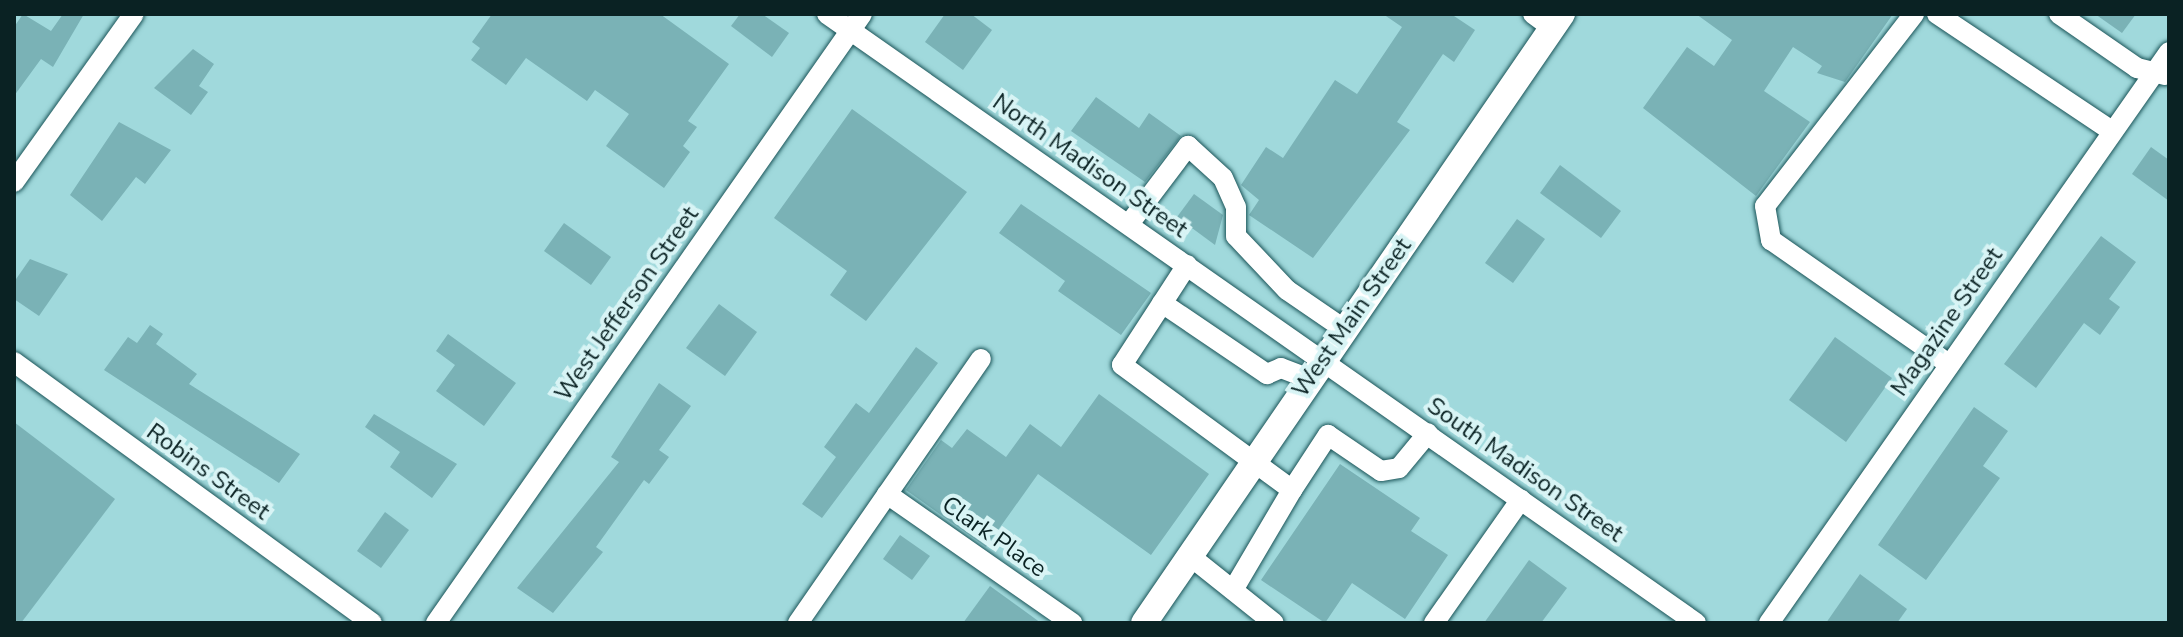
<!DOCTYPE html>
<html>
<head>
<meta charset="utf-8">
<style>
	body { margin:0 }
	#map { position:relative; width:2183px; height:637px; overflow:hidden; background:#a0d9dc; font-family:"Nunito Sans",sans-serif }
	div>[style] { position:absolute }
	.building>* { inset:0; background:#7ab2b6 }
	.roads { filter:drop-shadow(0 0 2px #1a5458) drop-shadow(0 0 2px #1a5458) }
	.minor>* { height:20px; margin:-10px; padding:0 10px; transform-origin:10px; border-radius:10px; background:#fff }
	.major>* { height:26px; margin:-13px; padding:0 13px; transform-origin:13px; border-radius:13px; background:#fff }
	span { translate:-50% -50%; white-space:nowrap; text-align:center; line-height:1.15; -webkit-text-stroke:8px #d8f4f5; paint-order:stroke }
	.street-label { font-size:24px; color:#0a2223 }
	.frame { position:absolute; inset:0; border:16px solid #0a2223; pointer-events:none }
</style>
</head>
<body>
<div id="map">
	<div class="building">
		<i style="clip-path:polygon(23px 14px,51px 31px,63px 14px,84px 14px,53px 67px,41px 59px,14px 96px,14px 27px)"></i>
		<i style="clip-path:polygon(492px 14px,660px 14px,729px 64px,688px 121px,697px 127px,683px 146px,690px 152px,664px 188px,606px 146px,629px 114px,595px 90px,587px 101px,526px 58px,506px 85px,471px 60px,480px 48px,472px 42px)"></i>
		<i style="clip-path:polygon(740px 14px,762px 14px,789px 33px,772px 57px,731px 26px)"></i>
		<i style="clip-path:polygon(945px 14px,971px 14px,992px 30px,963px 70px,925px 42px)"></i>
		<i style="clip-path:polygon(1383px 14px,1451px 14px,1475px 30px,1454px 62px,1443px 54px,1397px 122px,1410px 130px,1313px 258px,1249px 215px,1259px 200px,1241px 185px,1266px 147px,1283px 158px,1335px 80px,1357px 94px,1402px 27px)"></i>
		<i style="clip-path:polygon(1696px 14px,1893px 14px,1845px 82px,1817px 73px,1822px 66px,1793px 47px,1764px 91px,1810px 122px,1756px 196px,1643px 108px,1687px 47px,1714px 66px,1732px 40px)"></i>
		<i style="clip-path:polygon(2095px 14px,2136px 14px,2122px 33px)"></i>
		<i style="clip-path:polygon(193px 49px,214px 64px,199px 86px,208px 92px,191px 115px,154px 88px)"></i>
		<i style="clip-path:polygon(1096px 97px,1139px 128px,1149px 113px,1181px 136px,1145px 182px,1071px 131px)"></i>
		<i style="clip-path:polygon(852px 109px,967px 192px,866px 321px,830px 295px,847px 271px,774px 218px)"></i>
		<i style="clip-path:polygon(119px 122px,171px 150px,145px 184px,136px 177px,102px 221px,70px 195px)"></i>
		<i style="clip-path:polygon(2151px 147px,2169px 160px,2169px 201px,2132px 174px)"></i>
		<i style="clip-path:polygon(1560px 165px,1621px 211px,1601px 238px,1540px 193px)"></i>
		<i style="clip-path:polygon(1194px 194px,1223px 215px,1215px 245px,1177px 217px)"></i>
		<i style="clip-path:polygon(1021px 204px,1151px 293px,1121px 335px,1058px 291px,1065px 281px,999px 233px)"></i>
		<i style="clip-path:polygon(1517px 219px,1545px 239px,1513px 283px,1485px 263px)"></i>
		<i style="clip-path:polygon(564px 223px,611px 257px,591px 285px,544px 251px)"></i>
		<i style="clip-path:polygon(2101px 236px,2136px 262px,2109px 299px,2120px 307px,2100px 335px,2084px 323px,2036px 388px,2004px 364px)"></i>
		<i style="clip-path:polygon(30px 259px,68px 274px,39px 316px,14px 299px,14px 282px)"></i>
		<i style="clip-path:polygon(719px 304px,757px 332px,725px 376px,686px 348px)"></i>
		<i style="clip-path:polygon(150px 325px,163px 334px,156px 344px,197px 374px,189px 384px,300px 454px,279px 483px,104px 370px,128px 337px,137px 343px)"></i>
		<i style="clip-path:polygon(448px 334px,516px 383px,484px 426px,436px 391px,455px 365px,436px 351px)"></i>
		<i style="clip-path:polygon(1835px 337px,1892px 378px,1846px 442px,1789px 400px)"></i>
		<i style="clip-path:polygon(916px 347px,938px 363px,822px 518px,802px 504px,836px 457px,824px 447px,856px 403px,869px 413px)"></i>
		<i style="clip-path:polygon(659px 383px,691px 406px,659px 450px,669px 457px,649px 484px,644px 480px,596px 547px,603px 552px,553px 613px,517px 588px,619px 462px,611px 457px)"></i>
		<i style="clip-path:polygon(1099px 394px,1209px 474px,1151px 555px,1038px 474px,986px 547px,906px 490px,941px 440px,952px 448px,967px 429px,1006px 457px,1030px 424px,1061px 447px)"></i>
		<i style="clip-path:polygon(1974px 407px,2008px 431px,1983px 466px,2000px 478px,1926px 580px,1878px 545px)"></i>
		<i style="clip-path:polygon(374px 414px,457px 464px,432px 498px,390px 467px,400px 452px,365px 427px)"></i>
		<i style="clip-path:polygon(14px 422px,115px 499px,21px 623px,14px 623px)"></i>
		<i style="clip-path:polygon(1340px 464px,1420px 518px,1411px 531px,1448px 555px,1405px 619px,1352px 583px,1325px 623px,1261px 580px)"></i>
		<i style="clip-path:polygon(385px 512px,409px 530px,381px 568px,357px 551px)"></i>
		<i style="clip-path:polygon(900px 535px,930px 556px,912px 580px,883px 559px)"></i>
		<i style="clip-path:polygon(1529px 560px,1567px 588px,1541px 623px,1484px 623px)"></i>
		<i style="clip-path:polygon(1860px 574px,1907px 609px,1897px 623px,1826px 623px)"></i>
		<i style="clip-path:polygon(990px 586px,1041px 623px,963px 623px)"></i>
	</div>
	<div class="roads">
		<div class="minor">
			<i style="left:827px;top:14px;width:1061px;rotate:35.02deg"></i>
			<i style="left:1533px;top:14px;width:24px;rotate:36deg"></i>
			<i style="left:1914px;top:14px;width:243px;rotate:127.8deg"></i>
			<i style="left:1765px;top:206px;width:35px;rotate:80deg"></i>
			<i style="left:1771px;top:240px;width:217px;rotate:34.9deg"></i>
			<i style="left:1937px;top:14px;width:211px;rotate:33.8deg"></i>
			<i style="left:2059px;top:14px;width:95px;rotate:34.7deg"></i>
			<i style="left:2137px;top:68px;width:29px;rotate:14deg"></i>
			<i style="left:14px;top:182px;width:206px;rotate:-54.5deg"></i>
			<i style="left:1129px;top:224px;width:98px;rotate:-52.9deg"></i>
			<i style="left:1188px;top:146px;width:47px;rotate:42.4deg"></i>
			<i style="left:1223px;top:178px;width:32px;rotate:66deg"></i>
			<i style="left:1236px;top:207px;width:29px;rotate:90deg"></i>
			<i style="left:1236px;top:236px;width:74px;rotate:46.6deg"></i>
			<i style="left:1287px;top:290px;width:69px;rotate:34.4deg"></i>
			<i style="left:1187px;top:265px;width:119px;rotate:123deg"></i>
			<i style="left:1122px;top:365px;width:211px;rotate:36.3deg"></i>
			<i style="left:1292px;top:490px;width:116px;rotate:120.5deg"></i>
			<i style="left:1162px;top:303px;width:127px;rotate:34.1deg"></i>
			<i style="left:1267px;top:374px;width:15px;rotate:-23deg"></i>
			<i style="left:1281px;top:368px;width:31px;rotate:21deg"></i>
			<i style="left:14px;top:362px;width:443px;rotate:36.1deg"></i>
			<i style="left:1292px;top:490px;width:66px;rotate:-56.8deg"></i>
			<i style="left:1328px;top:435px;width:64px;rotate:34.2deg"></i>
			<i style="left:1381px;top:471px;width:18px;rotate:-9deg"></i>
			<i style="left:1399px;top:468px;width:45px;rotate:-50.4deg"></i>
			<i style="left:887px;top:494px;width:226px;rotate:34.9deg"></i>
			<i style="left:1190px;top:556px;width:107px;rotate:38.6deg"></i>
			<i style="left:436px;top:623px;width:743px;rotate:-55.03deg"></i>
			<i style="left:798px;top:623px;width:321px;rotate:-55.3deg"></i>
			<i style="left:1434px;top:623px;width:151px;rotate:-54.9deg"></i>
			<i style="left:1769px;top:623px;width:697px;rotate:-54.99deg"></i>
		</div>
		<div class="major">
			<i style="left:1144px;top:623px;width:739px;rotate:-55.54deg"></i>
		</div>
	</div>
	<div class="street-label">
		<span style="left:1090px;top:166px;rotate:35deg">North Madison Street</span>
		<span style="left:627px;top:304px;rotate:-55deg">West Jefferson Street</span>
		<span style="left:1352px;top:318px;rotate:-55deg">West Main Street</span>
		<span style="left:1947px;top:322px;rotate:-55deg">Magazine Street</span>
		<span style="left:1525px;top:470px;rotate:35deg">South Madison Street</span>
		<span style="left:208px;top:472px;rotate:36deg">Robins Street</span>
		<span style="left:994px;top:537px;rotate:35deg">Clark Place</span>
	</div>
	<div class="frame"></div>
</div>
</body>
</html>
